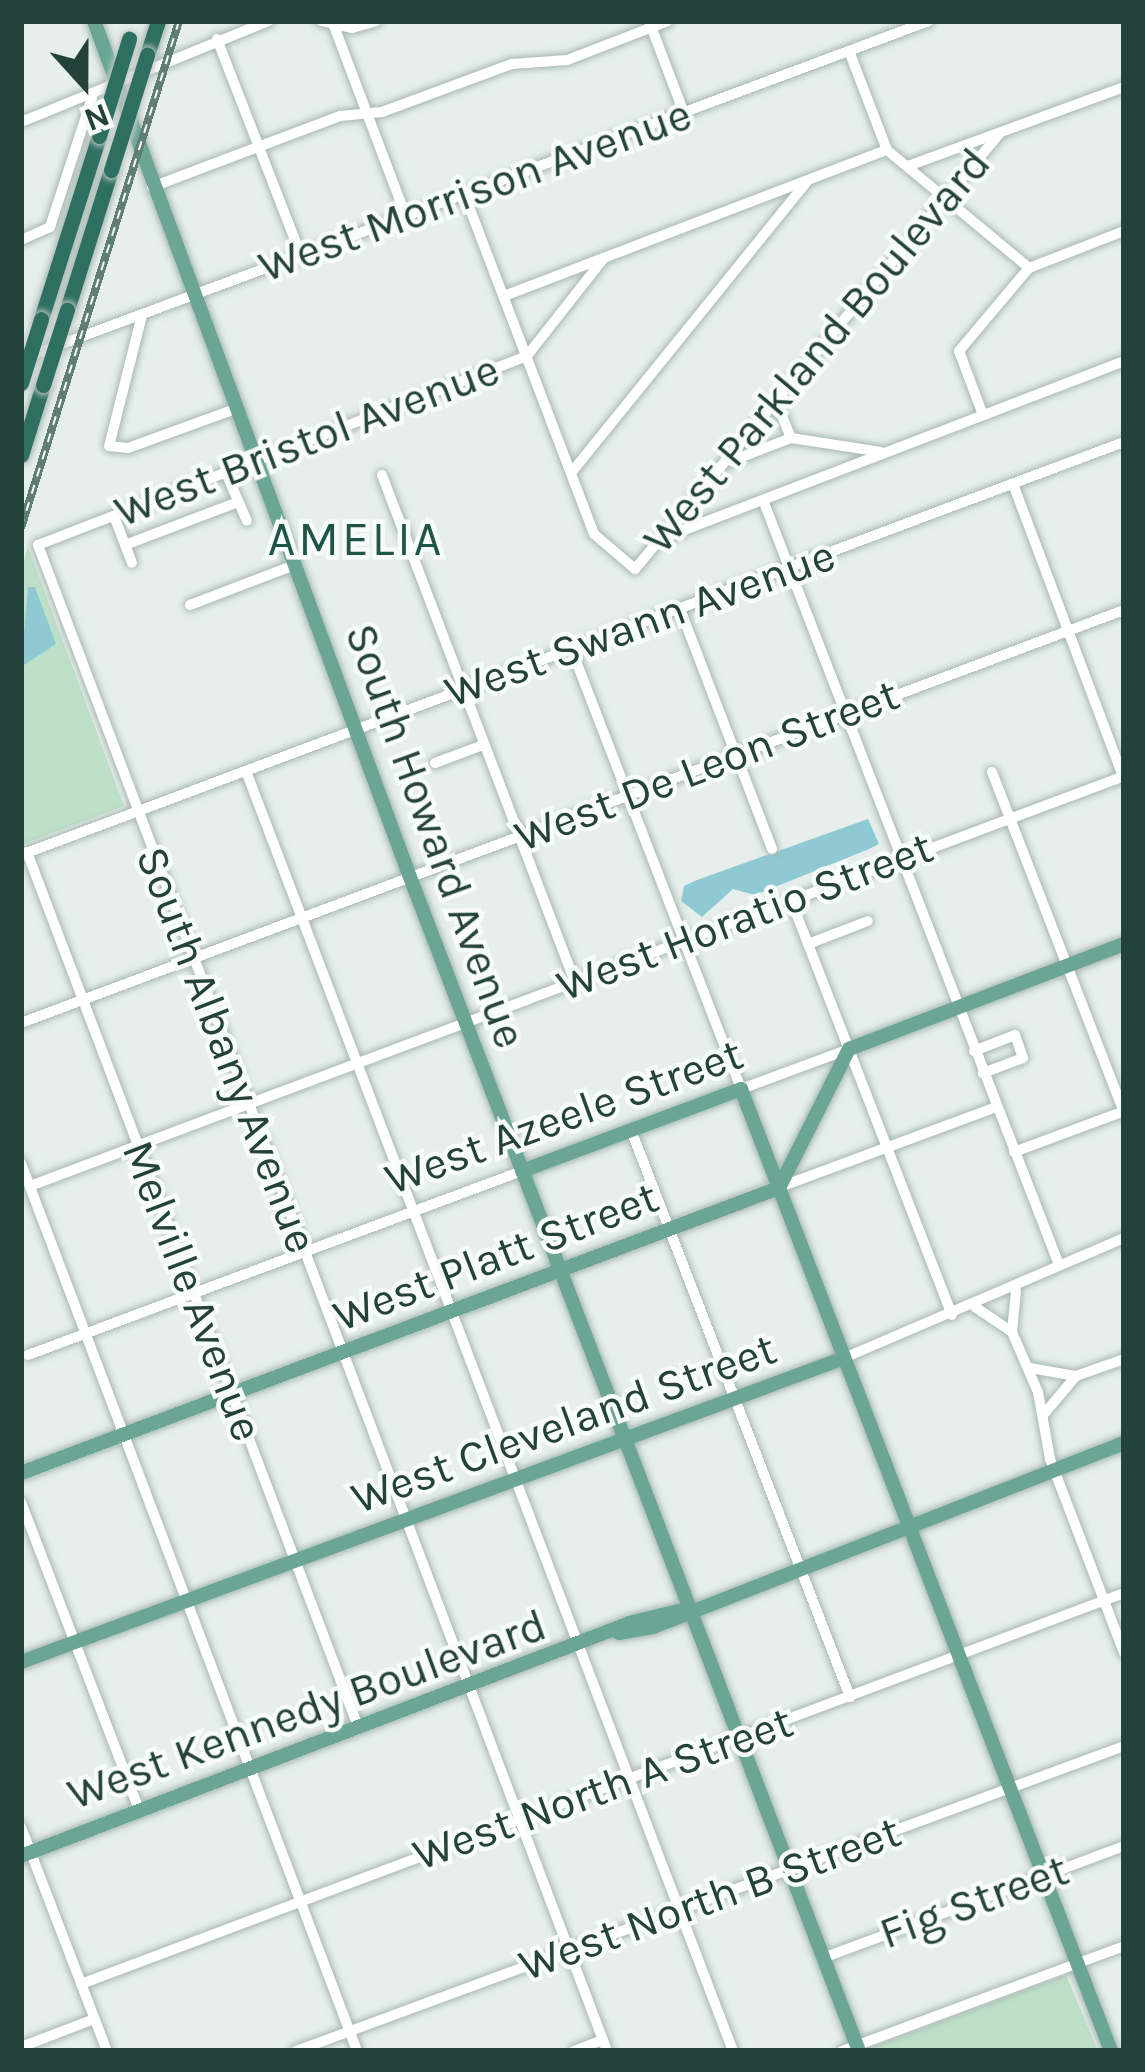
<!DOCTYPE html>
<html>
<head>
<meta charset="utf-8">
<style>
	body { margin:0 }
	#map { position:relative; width:1145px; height:2072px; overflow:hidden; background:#e6efeb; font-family:Karla,sans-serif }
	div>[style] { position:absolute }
	.green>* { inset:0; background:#bfe0c8 }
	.water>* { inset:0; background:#8ec9d4 }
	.roads { filter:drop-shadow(0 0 3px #a8b8b2) drop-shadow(0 0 3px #a8b8b2) }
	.minor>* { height:10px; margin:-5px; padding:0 5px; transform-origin:5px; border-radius:5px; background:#fff }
	.major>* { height:14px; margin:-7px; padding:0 7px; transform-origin:7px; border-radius:7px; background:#6aa596 }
	.highway>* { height:15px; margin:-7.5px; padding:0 7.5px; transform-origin:7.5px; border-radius:7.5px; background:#2f6f62 }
	.rail>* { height:8px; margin-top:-4px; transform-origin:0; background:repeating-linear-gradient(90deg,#f7fbf9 0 9px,#5f7d75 0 18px); box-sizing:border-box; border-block:3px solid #5f7d75 }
	.bridges { filter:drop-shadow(0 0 3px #c2cac8) drop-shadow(0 0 3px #c2cac8) }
	.highway-bridge>* { height:15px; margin:-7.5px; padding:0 7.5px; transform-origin:7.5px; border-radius:7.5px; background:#2f6f62 }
	span { translate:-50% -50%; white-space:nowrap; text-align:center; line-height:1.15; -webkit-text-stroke:9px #f7fbf9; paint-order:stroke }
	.street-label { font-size:45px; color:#24423a }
	.neighbourhood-label { font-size:48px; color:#1f5548; letter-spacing:3px }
	.frame { position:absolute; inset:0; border:24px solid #24423a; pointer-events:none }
	.north { position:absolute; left:24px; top:24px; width:120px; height:120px; -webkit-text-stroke:9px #f7fbf9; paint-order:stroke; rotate:159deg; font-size:33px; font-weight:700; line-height:48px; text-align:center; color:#24423a }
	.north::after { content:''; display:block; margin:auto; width:42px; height:54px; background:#24423a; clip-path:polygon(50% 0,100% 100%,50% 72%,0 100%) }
</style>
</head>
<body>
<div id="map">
	<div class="green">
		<i style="clip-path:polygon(28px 547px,124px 806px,21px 845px,21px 570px)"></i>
		<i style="clip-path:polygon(1066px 1975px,1098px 2051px,871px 2049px,878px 2045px)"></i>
	</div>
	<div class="water">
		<i style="clip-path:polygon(28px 587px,35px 587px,56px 644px,21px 667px)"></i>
		<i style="clip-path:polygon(868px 819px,879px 844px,869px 849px,755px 895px,733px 889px,702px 917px,681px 901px,684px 886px,697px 880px)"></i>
	</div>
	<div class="roads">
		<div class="minor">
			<i style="left:321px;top:21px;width:32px;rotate:13deg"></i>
			<i style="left:352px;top:28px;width:25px;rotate:-16deg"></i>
			<i style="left:649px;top:21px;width:98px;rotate:69.2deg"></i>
			<i style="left:334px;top:26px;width:204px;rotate:69.3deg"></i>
			<i style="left:217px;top:39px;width:233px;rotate:68.8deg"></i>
			<i style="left:849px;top:51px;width:106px;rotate:69deg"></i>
			<i style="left:887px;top:150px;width:185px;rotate:39.7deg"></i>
			<i style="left:21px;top:122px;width:268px;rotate:-22.2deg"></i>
			<i style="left:908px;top:166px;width:230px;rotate:-20.1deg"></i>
			<i style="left:152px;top:187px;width:201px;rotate:-20.7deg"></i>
			<i style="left:340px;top:116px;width:42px;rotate:-5.4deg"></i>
			<i style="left:382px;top:112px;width:139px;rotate:-20.3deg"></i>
			<i style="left:512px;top:64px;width:55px;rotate:-4.2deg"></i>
			<i style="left:567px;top:60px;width:108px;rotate:-21.1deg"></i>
			<i style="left:465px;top:196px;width:362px;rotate:69.1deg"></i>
			<i style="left:594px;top:534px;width:54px;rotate:40.5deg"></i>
			<i style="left:635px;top:569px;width:569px;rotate:-50.07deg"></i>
			<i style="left:21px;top:240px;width:32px;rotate:-24deg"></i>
			<i style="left:50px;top:227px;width:139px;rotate:-72deg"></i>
			<i style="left:604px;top:258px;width:125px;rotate:128.2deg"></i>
			<i style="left:527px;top:356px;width:524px;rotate:158.87deg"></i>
			<i style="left:38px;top:545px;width:1610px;rotate:69.3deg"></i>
			<i style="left:504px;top:296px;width:410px;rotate:-20.9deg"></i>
			<i style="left:142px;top:315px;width:135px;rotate:104.1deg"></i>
			<i style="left:109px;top:446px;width:19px;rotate:6deg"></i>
			<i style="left:128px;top:448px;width:114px;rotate:-20deg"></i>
			<i style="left:27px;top:357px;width:963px;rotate:-20.43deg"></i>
			<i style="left:776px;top:401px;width:40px;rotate:68deg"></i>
			<i style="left:983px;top:415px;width:68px;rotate:-110.6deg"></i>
			<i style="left:959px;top:351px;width:109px;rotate:-49.9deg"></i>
			<i style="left:1029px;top:268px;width:102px;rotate:-21.3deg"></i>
			<i style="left:731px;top:461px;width:64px;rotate:-21deg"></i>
			<i style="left:791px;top:438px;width:91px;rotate:8.8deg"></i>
			<i style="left:226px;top:473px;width:52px;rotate:66.4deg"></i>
			<i style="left:571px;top:473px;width:375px;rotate:-51deg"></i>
			<i style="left:382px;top:475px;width:542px;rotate:69.16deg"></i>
			<i style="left:1013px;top:484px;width:315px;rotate:69.4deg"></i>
			<i style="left:763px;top:500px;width:817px;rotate:68.84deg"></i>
			<i style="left:114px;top:516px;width:50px;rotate:69deg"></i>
			<i style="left:666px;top:537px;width:491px;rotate:-21deg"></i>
			<i style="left:125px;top:545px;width:121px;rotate:-20.8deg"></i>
			<i style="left:190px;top:605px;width:112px;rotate:-20.9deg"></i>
			<i style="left:680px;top:609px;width:257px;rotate:69deg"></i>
			<i style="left:571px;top:648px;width:473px;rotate:68.9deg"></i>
			<i style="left:741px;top:1089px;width:115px;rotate:-20.3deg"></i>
			<i style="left:435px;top:763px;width:51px;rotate:-20.6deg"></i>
			<i style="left:246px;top:771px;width:1370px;rotate:69.17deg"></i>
			<i style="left:992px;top:772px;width:366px;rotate:68.8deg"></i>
			<i style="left:27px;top:852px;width:938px;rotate:69.27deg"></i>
			<i style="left:21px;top:855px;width:1178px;rotate:-20.53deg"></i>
			<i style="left:791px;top:900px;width:445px;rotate:68.8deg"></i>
			<i style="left:808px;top:944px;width:64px;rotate:-21deg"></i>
			<i style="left:21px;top:1023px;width:1178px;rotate:-20.53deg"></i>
			<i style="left:974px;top:1051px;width:44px;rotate:-21.3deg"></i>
			<i style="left:1015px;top:1035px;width:24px;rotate:71deg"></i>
			<i style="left:1023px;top:1058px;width:43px;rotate:159.4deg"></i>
			<i style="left:631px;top:1130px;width:608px;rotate:68.88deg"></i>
			<i style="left:1014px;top:1152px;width:117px;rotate:-20.4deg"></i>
			<i style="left:21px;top:1163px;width:949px;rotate:69.27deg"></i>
			<i style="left:30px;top:1186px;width:1168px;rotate:-20.54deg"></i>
			<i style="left:780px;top:1187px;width:230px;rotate:-20.3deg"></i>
			<i style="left:1016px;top:1291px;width:41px;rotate:95.6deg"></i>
			<i style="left:1012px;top:1332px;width:65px;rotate:66.6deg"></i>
			<i style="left:1038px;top:1392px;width:68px;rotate:79.8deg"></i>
			<i style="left:1050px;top:1459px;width:208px;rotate:69.1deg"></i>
			<i style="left:975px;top:1307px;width:45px;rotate:34deg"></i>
			<i style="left:28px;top:1355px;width:527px;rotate:-20.43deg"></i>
			<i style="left:844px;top:1358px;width:305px;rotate:-23.2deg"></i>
			<i style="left:1030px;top:1368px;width:47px;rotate:9.9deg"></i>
			<i style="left:1076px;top:1376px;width:51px;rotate:-19.5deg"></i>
			<i style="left:1044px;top:1414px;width:50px;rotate:-49.9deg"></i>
			<i style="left:21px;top:1502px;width:332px;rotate:69deg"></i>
			<i style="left:21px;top:1827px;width:240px;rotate:69deg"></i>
			<i style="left:823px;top:1958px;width:321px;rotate:-20.4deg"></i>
			<i style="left:81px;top:1984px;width:1114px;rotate:-20.55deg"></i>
			<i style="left:21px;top:2047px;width:78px;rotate:-21deg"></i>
			<i style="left:296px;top:2051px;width:882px;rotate:-20.22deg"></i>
			<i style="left:574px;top:2051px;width:31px;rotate:-21deg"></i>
			<i style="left:842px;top:2051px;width:301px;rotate:-20.4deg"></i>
		</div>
		<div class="major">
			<i style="left:94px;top:21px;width:912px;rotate:69.74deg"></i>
			<i style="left:410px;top:877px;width:1257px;rotate:69.07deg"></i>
			<i style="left:522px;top:1171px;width:234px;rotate:-20.5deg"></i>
			<i style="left:741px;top:1089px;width:1031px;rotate:68.96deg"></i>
			<i style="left:779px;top:1188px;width:156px;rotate:-63.3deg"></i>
			<i style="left:849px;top:1049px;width:294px;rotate:-20.9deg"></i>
			<i style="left:21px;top:1473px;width:810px;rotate:-20.61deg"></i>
			<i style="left:619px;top:1633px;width:35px;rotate:-10deg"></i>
			<i style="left:653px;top:1627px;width:506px;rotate:-21.34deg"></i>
			<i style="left:21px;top:1662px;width:877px;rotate:-20.27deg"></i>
			<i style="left:21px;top:1856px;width:652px;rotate:-20.94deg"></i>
			<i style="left:630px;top:1623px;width:50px;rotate:-13.8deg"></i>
		</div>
		<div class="highway">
			<i style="left:147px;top:55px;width:36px;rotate:-72deg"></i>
			<i style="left:67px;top:310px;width:147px;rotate:-72.6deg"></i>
			<i style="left:41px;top:319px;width:192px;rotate:-72.4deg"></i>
			<i style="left:21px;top:455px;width:73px;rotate:-72.6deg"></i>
		</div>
	</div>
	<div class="rail">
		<i style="left:21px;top:528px;width:531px;rotate:-72.69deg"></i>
	</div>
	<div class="bridges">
		<div class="highway-bridge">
			<i style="left:99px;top:136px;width:102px;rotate:-72.8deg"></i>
			<i style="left:111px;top:170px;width:121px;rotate:-72.6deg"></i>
			<i style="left:21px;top:383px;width:67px;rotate:-72.6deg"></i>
			<i style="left:43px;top:385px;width:79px;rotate:-72.3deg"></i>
		</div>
	</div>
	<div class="street-label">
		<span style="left:475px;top:191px;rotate:-20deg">West Morrison Avenue</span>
		<span style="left:817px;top:351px;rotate:-50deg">West Parkland Boulevard</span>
		<span style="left:307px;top:441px;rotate:-21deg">West Bristol Avenue</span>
		<span style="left:640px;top:624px;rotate:-20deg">West Swann Avenue</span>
		<span style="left:707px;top:766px;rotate:-21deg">West De Leon Street</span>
		<span style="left:435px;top:836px;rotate:70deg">South Howard Avenue</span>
		<span style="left:745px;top:917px;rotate:-21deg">West Horatio Street</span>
		<span style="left:226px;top:1050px;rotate:69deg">South Albany Avenue</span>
		<span style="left:564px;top:1117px;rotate:-20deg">West Azeele Street</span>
		<span style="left:496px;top:1257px;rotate:-21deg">West Platt Street</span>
		<span style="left:192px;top:1291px;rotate:69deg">Melville Avenue</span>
		<span style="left:564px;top:1424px;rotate:-20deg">West Cleveland Street</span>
		<span style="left:307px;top:1710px;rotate:-20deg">West Kennedy Boulevard</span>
		<span style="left:603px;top:1789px;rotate:-20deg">West North A Street</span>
		<span style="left:710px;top:1899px;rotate:-20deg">West North B Street</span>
		<span style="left:974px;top:1902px;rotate:-20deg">Fig Street</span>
	</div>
	<div class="neighbourhood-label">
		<span style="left:356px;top:540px">AMELIA</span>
	</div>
	<div class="frame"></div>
	<div class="north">N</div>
</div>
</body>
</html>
